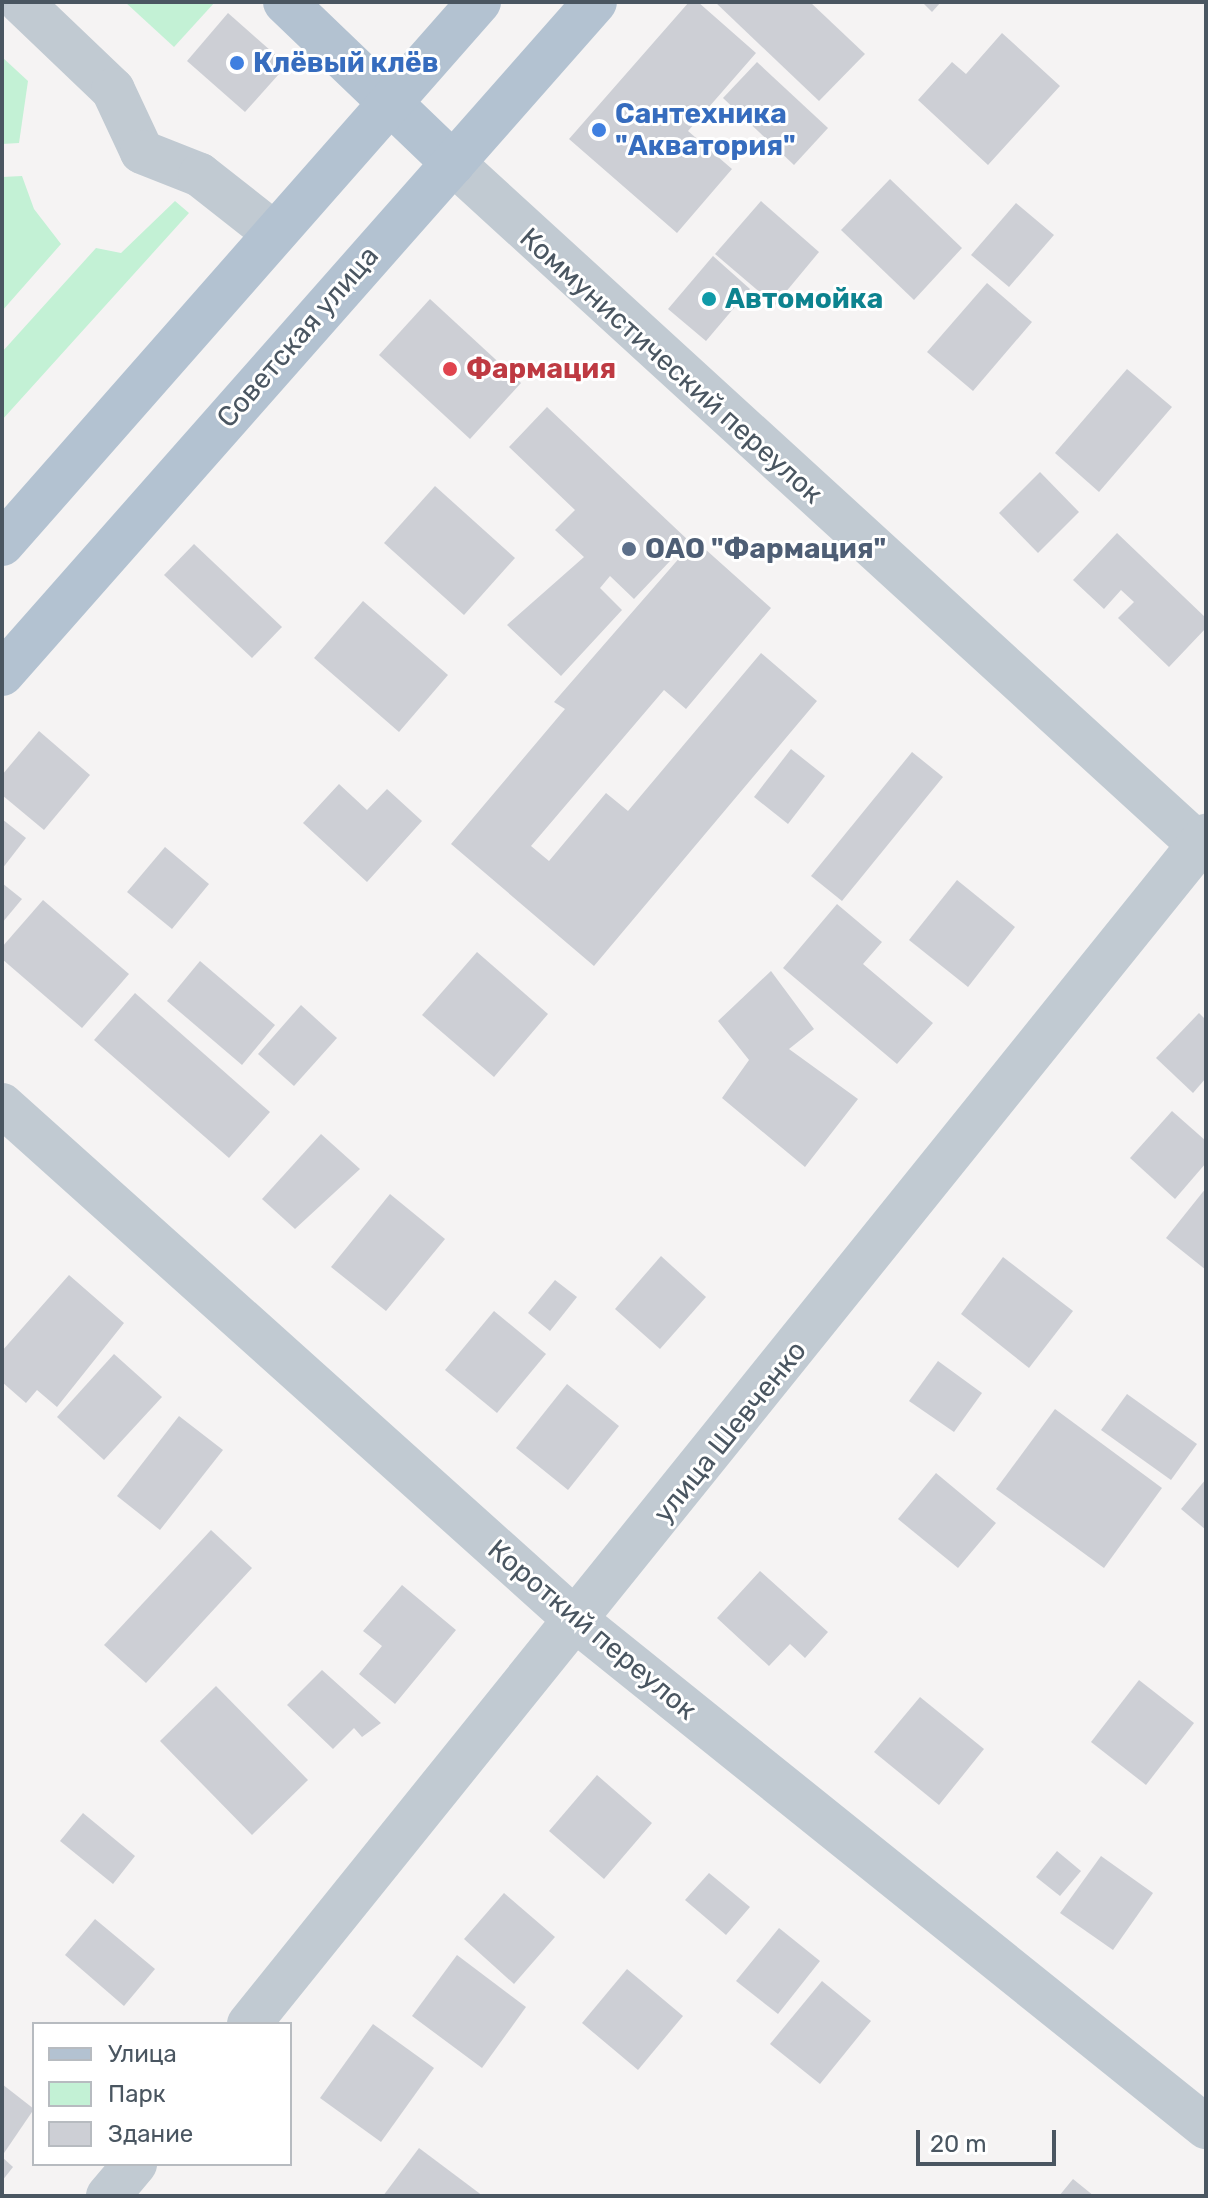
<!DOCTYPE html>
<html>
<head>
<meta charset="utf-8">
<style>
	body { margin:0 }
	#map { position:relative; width:1208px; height:2198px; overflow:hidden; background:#f5f3f3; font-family:Rubik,sans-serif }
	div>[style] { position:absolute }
	.green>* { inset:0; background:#c3f1d5 }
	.building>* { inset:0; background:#cdcfd5 }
	.minor>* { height:44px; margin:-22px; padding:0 22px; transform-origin:22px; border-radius:22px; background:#c1cad2 }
	.major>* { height:44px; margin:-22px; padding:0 22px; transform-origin:22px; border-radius:22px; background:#b3c2d1 }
	.dots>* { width:22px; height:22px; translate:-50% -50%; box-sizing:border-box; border:4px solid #fff; border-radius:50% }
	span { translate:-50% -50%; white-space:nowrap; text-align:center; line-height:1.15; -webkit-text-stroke:6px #fff; paint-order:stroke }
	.shop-label { font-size:28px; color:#366cbe; font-weight:700 }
	.left { translate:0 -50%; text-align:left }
	.culture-label { font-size:28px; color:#0d838f; font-weight:700 }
	.street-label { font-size:28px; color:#4a5661 }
	.health-label { font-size:28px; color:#be3a42; font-weight:700 }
	.service-label { font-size:28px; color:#4e5e75; font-weight:700 }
	.frame { position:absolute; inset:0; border:4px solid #4a5661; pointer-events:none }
	.legend { position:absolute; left:32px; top:2022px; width:260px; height:144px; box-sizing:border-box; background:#fff; border:2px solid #b7bbc0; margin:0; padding:10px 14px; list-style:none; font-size:24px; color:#4a5661 }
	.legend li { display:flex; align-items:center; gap:16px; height:40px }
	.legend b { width:40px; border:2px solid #b7bbc0 }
	.scale { position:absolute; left:916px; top:2130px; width:140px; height:36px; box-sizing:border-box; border:4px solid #4a5661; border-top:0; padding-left:10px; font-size:24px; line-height:28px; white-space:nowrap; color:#4a5661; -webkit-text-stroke:6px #fff; paint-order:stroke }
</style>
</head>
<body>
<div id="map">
	<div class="green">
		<i style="clip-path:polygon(125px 2px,215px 2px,174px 47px)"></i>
		<i style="clip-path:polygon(2px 57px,28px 81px,19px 143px,2px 144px)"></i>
		<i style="clip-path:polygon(22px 176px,34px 209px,61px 244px,2px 311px,2px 177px)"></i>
		<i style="clip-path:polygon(175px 201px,189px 213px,2px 420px,2px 352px,96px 248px,121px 253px)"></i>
	</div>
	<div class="building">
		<i style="clip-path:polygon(689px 2px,698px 2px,756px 53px,688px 131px,732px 169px,677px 233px,569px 139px)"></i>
		<i style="clip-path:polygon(715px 2px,810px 2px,865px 54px,819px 101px)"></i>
		<i style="clip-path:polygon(922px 2px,941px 2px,932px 12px)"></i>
		<i style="clip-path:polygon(228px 13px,287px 65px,245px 112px,187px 61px)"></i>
		<i style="clip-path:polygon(1002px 33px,1060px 86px,988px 165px,918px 100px,952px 62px,966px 74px)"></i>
		<i style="clip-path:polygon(757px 62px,828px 128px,794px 165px,723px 98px)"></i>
		<i style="clip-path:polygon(890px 179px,962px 248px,914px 300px,841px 230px)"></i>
		<i style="clip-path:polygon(761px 201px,819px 252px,775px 305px,715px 254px)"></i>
		<i style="clip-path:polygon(1016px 203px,1054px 235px,1009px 287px,971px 255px)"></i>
		<i style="clip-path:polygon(713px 256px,750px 289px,706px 341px,668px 309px)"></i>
		<i style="clip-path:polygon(987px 283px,1032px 322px,973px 391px,927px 352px)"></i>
		<i style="clip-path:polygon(430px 299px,521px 383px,470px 439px,379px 355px)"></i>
		<i style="clip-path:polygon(1127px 369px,1172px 407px,1099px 492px,1055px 453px)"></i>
		<i style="clip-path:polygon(547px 407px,689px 541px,634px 599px,610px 576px,600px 588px,622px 610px,561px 676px,507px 625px,584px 557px,555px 530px,575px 510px,509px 447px)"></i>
		<i style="clip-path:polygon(1040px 472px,1079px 512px,1038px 553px,999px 513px)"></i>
		<i style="clip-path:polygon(435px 486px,515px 558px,464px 615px,384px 543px)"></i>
		<i style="clip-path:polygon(1117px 533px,1206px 618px,1206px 628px,1169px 667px,1118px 618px,1134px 602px,1121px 590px,1104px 609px,1073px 580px)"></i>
		<i style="clip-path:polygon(695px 540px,771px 608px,686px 709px,664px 690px,531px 846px,549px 861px,606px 793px,628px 811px,761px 653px,817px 701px,594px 966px,451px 844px,565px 709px,554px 702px)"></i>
		<i style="clip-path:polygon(194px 544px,282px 627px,252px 658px,164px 575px)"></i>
		<i style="clip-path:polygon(363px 601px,448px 675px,399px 732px,314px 658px)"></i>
		<i style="clip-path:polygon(39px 731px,90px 775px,44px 830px,2px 795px,2px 775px)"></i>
		<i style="clip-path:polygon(791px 749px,825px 776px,788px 824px,754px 797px)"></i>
		<i style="clip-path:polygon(912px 752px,943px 777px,842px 901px,811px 876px)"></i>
		<i style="clip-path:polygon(339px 784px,367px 810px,387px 789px,422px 821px,367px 882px,303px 823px)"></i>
		<i style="clip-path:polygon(2px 819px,26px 838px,2px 869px)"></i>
		<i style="clip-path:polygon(165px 847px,209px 884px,172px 929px,127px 892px)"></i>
		<i style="clip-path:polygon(957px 880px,1015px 927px,968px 987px,909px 940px)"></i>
		<i style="clip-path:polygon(2px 883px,22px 899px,2px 923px)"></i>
		<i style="clip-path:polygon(43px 900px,129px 974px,82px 1028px,2px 959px,2px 947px)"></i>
		<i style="clip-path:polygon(837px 904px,882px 942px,863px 964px,933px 1023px,897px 1064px,783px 968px)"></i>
		<i style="clip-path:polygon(477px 952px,548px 1014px,494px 1077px,422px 1015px)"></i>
		<i style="clip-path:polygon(200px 961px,275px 1025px,242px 1065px,167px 1001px)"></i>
		<i style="clip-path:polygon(771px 971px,814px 1029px,789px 1049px,858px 1099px,805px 1167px,722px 1098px,749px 1060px,718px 1021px)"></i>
		<i style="clip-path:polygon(135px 993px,270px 1112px,229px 1158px,94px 1040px)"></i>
		<i style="clip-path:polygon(301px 1005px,337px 1038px,294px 1086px,258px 1054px)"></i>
		<i style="clip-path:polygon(1199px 1013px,1206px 1020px,1206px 1078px,1193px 1093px,1156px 1058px)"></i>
		<i style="clip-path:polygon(1172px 1111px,1206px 1141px,1206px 1163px,1175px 1199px,1130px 1158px)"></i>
		<i style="clip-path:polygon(321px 1134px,360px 1169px,295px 1229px,262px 1199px)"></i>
		<i style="clip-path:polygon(1206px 1188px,1206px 1270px,1166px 1238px)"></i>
		<i style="clip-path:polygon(390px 1194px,445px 1239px,386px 1311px,331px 1267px)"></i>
		<i style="clip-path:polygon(661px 1256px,706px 1297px,660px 1349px,615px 1309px)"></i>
		<i style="clip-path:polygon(1003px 1257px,1073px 1311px,1029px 1368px,961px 1314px)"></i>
		<i style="clip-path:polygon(69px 1275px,124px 1323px,57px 1407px,37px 1390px,26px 1403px,2px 1382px,2px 1351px)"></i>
		<i style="clip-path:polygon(555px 1280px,577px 1297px,550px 1331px,528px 1313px)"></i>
		<i style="clip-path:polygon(494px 1311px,546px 1354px,497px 1413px,445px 1370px)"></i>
		<i style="clip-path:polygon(114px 1354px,162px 1397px,104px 1460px,57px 1417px)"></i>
		<i style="clip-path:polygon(938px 1361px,982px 1393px,954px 1432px,909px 1401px)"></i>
		<i style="clip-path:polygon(567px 1384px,619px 1426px,568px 1490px,516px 1448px)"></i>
		<i style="clip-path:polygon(1127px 1394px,1197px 1444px,1171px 1480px,1101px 1430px)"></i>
		<i style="clip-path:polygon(1055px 1409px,1162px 1488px,1104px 1568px,996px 1489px)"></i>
		<i style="clip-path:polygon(179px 1416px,223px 1450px,160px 1530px,117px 1496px)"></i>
		<i style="clip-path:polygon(936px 1473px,996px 1523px,958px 1568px,898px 1519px)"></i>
		<i style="clip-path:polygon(1206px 1479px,1206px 1530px,1181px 1509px)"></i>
		<i style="clip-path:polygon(211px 1530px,252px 1568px,146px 1683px,104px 1645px)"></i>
		<i style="clip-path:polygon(760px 1571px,828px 1632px,805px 1658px,790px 1644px,769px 1666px,717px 1618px)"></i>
		<i style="clip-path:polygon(402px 1585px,456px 1630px,395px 1704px,359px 1674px,382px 1646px,363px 1631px)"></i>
		<i style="clip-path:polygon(322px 1670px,381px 1723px,362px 1737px,354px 1728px,333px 1749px,287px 1705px)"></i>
		<i style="clip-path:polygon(1139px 1680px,1194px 1723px,1146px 1785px,1091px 1742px)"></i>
		<i style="clip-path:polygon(216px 1686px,308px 1780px,252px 1835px,160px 1741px)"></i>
		<i style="clip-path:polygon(920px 1697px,984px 1749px,939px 1805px,874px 1752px)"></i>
		<i style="clip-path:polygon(597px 1775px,652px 1823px,604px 1879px,549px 1831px)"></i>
		<i style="clip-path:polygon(83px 1813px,135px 1856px,113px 1884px,60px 1841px)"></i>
		<i style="clip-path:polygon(1057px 1851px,1081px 1871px,1060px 1896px,1036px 1877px)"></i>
		<i style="clip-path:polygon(1101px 1856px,1153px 1893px,1113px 1950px,1060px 1913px)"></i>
		<i style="clip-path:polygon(709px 1873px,750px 1907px,726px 1935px,685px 1900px)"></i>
		<i style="clip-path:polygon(504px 1893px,555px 1937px,514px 1984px,464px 1939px)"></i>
		<i style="clip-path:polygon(95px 1919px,155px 1969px,124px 2006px,65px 1955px)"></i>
		<i style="clip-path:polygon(779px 1928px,820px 1961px,778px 2014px,736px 1981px)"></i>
		<i style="clip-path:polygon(457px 1955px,526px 2007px,482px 2068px,412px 2016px)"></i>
		<i style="clip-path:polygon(627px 1969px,683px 2016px,638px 2070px,582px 2023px)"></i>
		<i style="clip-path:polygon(822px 1981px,871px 2021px,820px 2084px,770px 2044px)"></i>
		<i style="clip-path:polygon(373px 2024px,434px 2068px,381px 2142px,320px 2098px)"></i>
		<i style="clip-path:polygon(2px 2084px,34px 2109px,2px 2156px)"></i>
		<i style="clip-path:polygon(419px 2148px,483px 2196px,383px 2196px)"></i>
		<i style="clip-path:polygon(2px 2157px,13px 2167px,2px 2181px)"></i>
		<i style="clip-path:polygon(1073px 2179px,1094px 2196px,1059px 2196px)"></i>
	</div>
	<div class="minor">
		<i style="left:21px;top:2px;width:127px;rotate:43.7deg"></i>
		<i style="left:113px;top:90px;width:68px;rotate:64.9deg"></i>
		<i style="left:142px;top:152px;width:62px;rotate:21.6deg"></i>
		<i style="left:200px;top:175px;width:95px;rotate:38.2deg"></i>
		<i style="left:453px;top:163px;width:1020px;rotate:42.42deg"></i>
		<i style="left:2px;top:1105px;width:774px;rotate:41.91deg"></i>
		<i style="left:578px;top:1622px;width:806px;rotate:38.8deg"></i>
		<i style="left:249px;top:2024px;width:1526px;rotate:-51.15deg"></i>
		<i style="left:108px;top:2196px;width:42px;rotate:-49.8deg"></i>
	</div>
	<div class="major">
		<i style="left:285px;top:2px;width:233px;rotate:43.8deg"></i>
		<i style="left:2px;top:544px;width:722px;rotate:-48.65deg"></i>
		<i style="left:2px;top:674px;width:896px;rotate:-48.57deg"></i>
	</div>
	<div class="dots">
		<i style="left:237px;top:63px;background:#3f7fe0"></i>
		<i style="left:599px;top:130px;background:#3f7fe0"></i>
		<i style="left:709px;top:299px;background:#0f9aa8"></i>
		<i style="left:450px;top:369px;background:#e0444e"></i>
		<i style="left:629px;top:549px;background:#5c6f8a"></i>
	</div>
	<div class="shop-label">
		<span class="left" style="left:253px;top:63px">Клёвый клёв</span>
		<span class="left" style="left:615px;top:130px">Сантехника<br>"Акватория"</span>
	</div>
	<div class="culture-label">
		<span class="left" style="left:725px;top:299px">Автомойка</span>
	</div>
	<div class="street-label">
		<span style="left:298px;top:337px;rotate:-49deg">Советская улица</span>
		<span style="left:671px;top:366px;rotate:42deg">Коммунистический переулок</span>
		<span style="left:730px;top:1432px;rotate:-51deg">улица Шевченко</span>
		<span style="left:592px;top:1630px;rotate:40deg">Короткий переулок</span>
	</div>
	<div class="health-label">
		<span class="left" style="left:466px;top:369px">Фармация</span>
	</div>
	<div class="service-label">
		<span class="left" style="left:645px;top:549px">ОАО "Фармация"</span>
	</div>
	<div class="frame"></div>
	<ul class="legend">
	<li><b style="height:10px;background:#b3c2d1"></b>Улица</li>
	<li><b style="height:22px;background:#c3f1d5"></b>Парк</li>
	<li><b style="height:22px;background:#cdcfd5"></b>Здание</li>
	</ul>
	<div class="scale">20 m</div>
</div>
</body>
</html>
